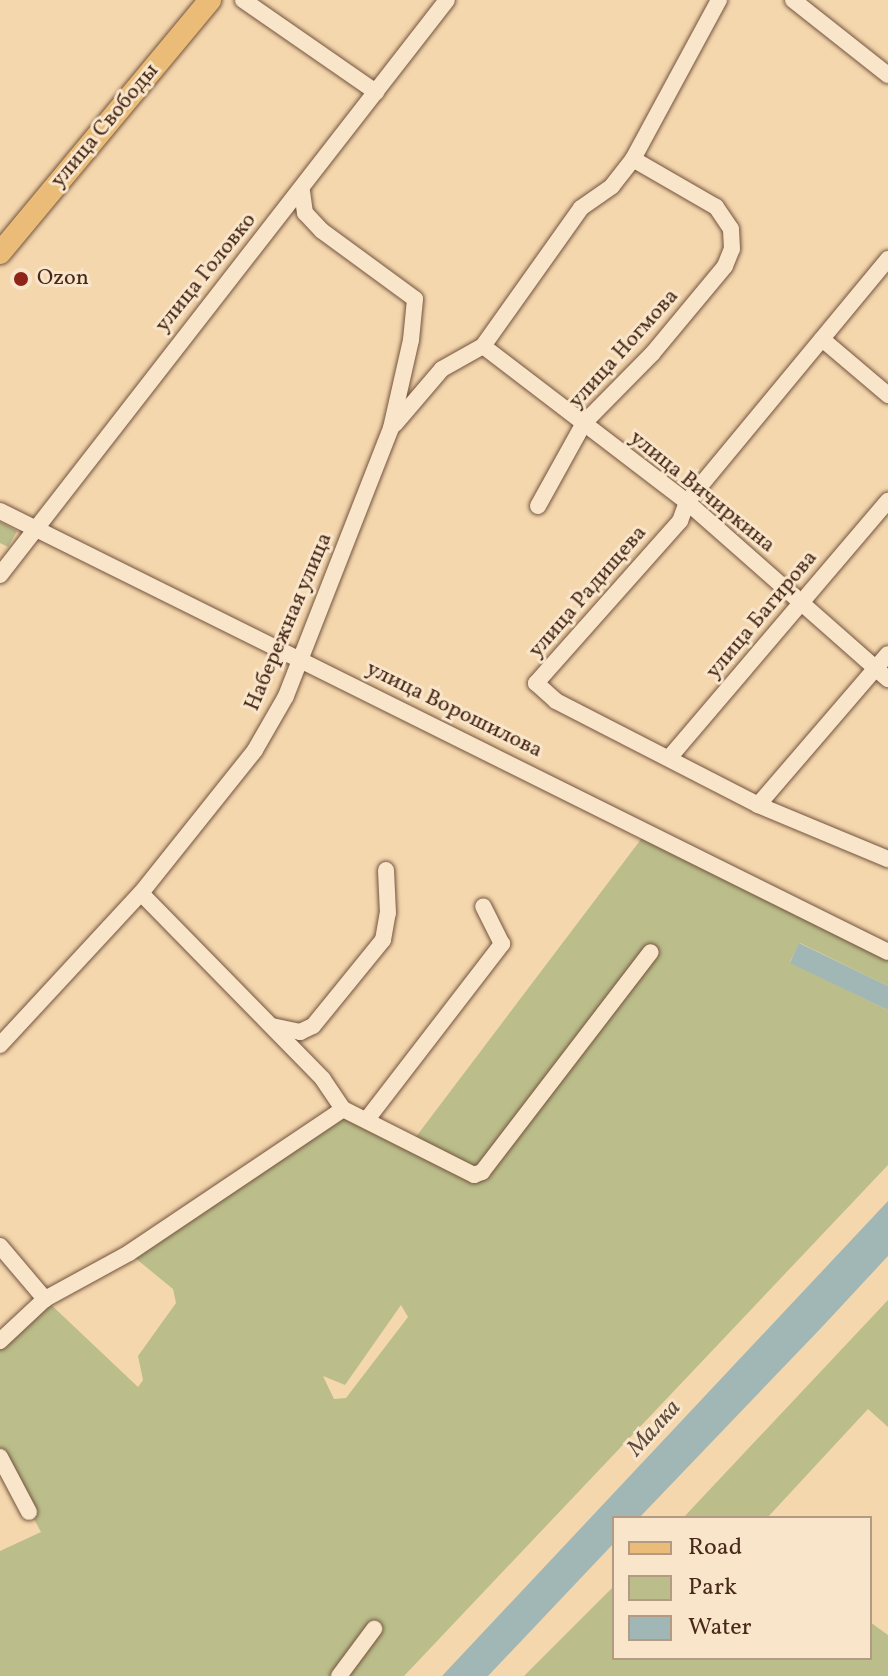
<!DOCTYPE html>
<html>
<head>
<meta charset="utf-8">
<style>
	body { margin:0 }
	#map { position:relative; width:888px; height:1676px; overflow:hidden; background:#f5d7ae; font-family:Vollkorn,serif }
	div>[style] { position:absolute }
	.green>* { inset:0; background:#bbbe8b }
	.water>* { inset:0; background:#a0b7b5 }
	.roads { filter:drop-shadow(0 0 2px #73543e) drop-shadow(0 0 2px #73543e) }
	.minor>* { height:16px; margin:-8px; padding:0 8px; transform-origin:8px; border-radius:8px; background:#f8e5ca }
	.major>* { height:22px; margin:-11px; padding:0 11px; transform-origin:11px; border-radius:11px; background:#eabc77 }
	.dots>* { width:22px; height:22px; translate:-50% -50%; box-sizing:border-box; border:4px solid #f8e5ca; border-radius:50% }
	span { translate:-50% -50%; white-space:nowrap; text-align:center; line-height:1.15; -webkit-text-stroke:6px #f8e5ca; paint-order:stroke }
	.street-label { font-size:22px; color:#482919 }
	.poi-label { font-size:22px; color:#482919 }
	.left { translate:0 -50%; text-align:left }
	.water-label { font-size:24px; color:#5e4c40; font-style:italic }
	.legend { position:absolute; left:612px; top:1516px; width:260px; height:144px; box-sizing:border-box; background:#f8e5ca; border:2px solid #b29a83; margin:0; padding:10px 14px; list-style:none; font-size:24px; color:#482919 }
	.legend li { display:flex; align-items:center; gap:16px; height:40px }
	.legend b { width:40px; border:2px solid #b29a83 }
</style>
</head>
<body>
<div id="map">
	<div class="green">
		<i style="clip-path:polygon(0 522px,17px 531px,8px 547px,0 543px)"></i>
		<i style="clip-path:polygon(evenodd,648px 830px,888px 952px,888px 986px,800px 943px,790px 962px,888px 1010px,888px 1165px,404px 1676px,0 1676px,0 1551px,41px 1532px,0 1457px,0 1341px,45px 1299px,138px 1387px,143px 1380px,138px 1356px,176px 1303px,173px 1289px,129px 1253px,343px 1109px,412px 1142px,648px 830px,401px 1305px,408px 1317px,346px 1398px,334px 1399px,323px 1376px,345px 1385px,401px 1305px)"></i>
		<i style="clip-path:polygon(888px 1300px,888px 1427px,868px 1409px,767px 1518px,683px 1518px)"></i>
		<i style="clip-path:polygon(614px 1586px,614px 1658px,870px 1658px,870px 1622px,888px 1635px,888px 1676px,524px 1676px)"></i>
	</div>
	<div class="water">
		<i style="clip-path:polygon(799px 943px,888px 986px,888px 1010px,790px 963px)"></i>
		<i style="clip-path:polygon(888px 1201px,888px 1256px,822px 1327px,639px 1518px,614px 1518px,614px 1543px,488px 1676px,442px 1676px)"></i>
	</div>
	<div class="roads">
		<div class="minor">
			<i style="left:243px;top:0;width:162px;rotate:34.7deg"></i>
			<i style="left:793px;top:0;width:121px;rotate:38.3deg"></i>
			<i style="left:888px;top:259px;width:315px;rotate:129.6deg"></i>
			<i style="left:687px;top:502px;width:20px;rotate:110deg"></i>
			<i style="left:680px;top:521px;width:217px;rotate:131.6deg"></i>
			<i style="left:536px;top:683px;width:27px;rotate:42deg"></i>
			<i style="left:556px;top:701px;width:227px;rotate:27.2deg"></i>
			<i style="left:758px;top:805px;width:141px;rotate:22.6deg"></i>
			<i style="left:822px;top:339px;width:87px;rotate:40.3deg"></i>
			<i style="left:483px;top:346px;width:257px;rotate:37.4deg"></i>
			<i style="left:687px;top:502px;width:268px;rotate:41.4deg"></i>
			<i style="left:395px;top:424px;width:72px;rotate:-49.5deg"></i>
			<i style="left:442px;top:369px;width:47px;rotate:-29.3deg"></i>
			<i style="left:483px;top:346px;width:169px;rotate:-54.6deg"></i>
			<i style="left:581px;top:208px;width:38px;rotate:-35deg"></i>
			<i style="left:612px;top:186px;width:34px;rotate:-52deg"></i>
			<i style="left:633px;top:159px;width:181px;rotate:-61.6deg"></i>
			<i style="left:538px;top:506px;width:95px;rotate:-61deg"></i>
			<i style="left:584px;top:423px;width:97px;rotate:-45.4deg"></i>
			<i style="left:652px;top:354px;width:114px;rotate:-50.3deg"></i>
			<i style="left:725px;top:266px;width:18px;rotate:-68deg"></i>
			<i style="left:732px;top:249px;width:20px;rotate:-93deg"></i>
			<i style="left:731px;top:229px;width:27px;rotate:-124deg"></i>
			<i style="left:716px;top:207px;width:96px;rotate:-150deg"></i>
			<i style="left:0;top:511px;width:991px;rotate:26.41deg"></i>
			<i style="left:0;top:575px;width:728px;rotate:-52.14deg"></i>
			<i style="left:669px;top:758px;width:338px;rotate:-49.6deg"></i>
			<i style="left:758px;top:805px;width:199px;rotate:-49.3deg"></i>
			<i style="left:272px;top:1026px;width:29px;rotate:12deg"></i>
			<i style="left:300px;top:1032px;width:14px;rotate:-25deg"></i>
			<i style="left:313px;top:1026px;width:111px;rotate:-50.9deg"></i>
			<i style="left:383px;top:940px;width:27px;rotate:-80deg"></i>
			<i style="left:388px;top:913px;width:43px;rotate:-92.7deg"></i>
			<i style="left:0;top:1045px;width:207px;rotate:-47.2deg"></i>
			<i style="left:141px;top:893px;width:183px;rotate:-51.4deg"></i>
			<i style="left:255px;top:750px;width:62px;rotate:-60.1deg"></i>
			<i style="left:286px;top:696px;width:288px;rotate:-68.6deg"></i>
			<i style="left:391px;top:428px;width:90px;rotate:-77.2deg"></i>
			<i style="left:411px;top:340px;width:41px;rotate:-84.4deg"></i>
			<i style="left:415px;top:299px;width:115px;rotate:-143.8deg"></i>
			<i style="left:322px;top:231px;width:25px;rotate:-133deg"></i>
			<i style="left:305px;top:213px;width:22px;rotate:-98deg"></i>
			<i style="left:343px;top:1109px;width:147px;rotate:26.7deg"></i>
			<i style="left:474px;top:1175px;width:9px;rotate:-21deg"></i>
			<i style="left:482px;top:1172px;width:277px;rotate:-52.5deg"></i>
			<i style="left:368px;top:1118px;width:220px;rotate:-52.4deg"></i>
			<i style="left:502px;top:944px;width:42px;rotate:-116.6deg"></i>
			<i style="left:0;top:1246px;width:70px;rotate:49.7deg"></i>
			<i style="left:45px;top:1299px;width:62px;rotate:137deg"></i>
			<i style="left:45px;top:1299px;width:96px;rotate:-28.7deg"></i>
			<i style="left:129px;top:1253px;width:258px;rotate:-33.9deg"></i>
			<i style="left:343px;top:1109px;width:36px;rotate:-124deg"></i>
			<i style="left:323px;top:1079px;width:260px;rotate:-134.4deg"></i>
			<i style="left:0;top:1457px;width:62px;rotate:62.2deg"></i>
			<i style="left:339px;top:1676px;width:59px;rotate:-53.3deg"></i>
		</div>
		<div class="major">
			<i style="left:0;top:253px;width:329px;rotate:-50.3deg"></i>
		</div>
	</div>
	<div class="dots">
		<i style="left:21px;top:279px;background:#8f2418"></i>
	</div>
	<div class="street-label">
		<span style="left:105px;top:126px;rotate:-50deg">улица Свободы</span>
		<span style="left:206px;top:273px;rotate:-51deg">улица Головко</span>
		<span style="left:624px;top:349px;rotate:-48deg">улица Ногмова</span>
		<span style="left:702px;top:492px;rotate:39deg">улица Вичиркина</span>
		<span style="left:588px;top:592px;rotate:-49deg">улица Радищева</span>
		<span style="left:762px;top:615px;rotate:-50deg">улица Багирова</span>
		<span style="left:289px;top:622px;rotate:-67deg">Набережная улица</span>
		<span style="left:454px;top:710px;rotate:26deg">улица Ворошилова</span>
	</div>
	<div class="poi-label">
		<span class="left" style="left:37px;top:279px">Ozon</span>
	</div>
	<div class="water-label">
		<span style="left:655px;top:1429px;rotate:-48deg">Малка</span>
	</div>
	<ul class="legend">
	<li><b style="height:10px;background:#eabc77"></b>Road</li>
	<li><b style="height:22px;background:#bbbe8b"></b>Park</li>
	<li><b style="height:22px;background:#a0b7b5"></b>Water</li>
	</ul>
</div>
</body>
</html>
